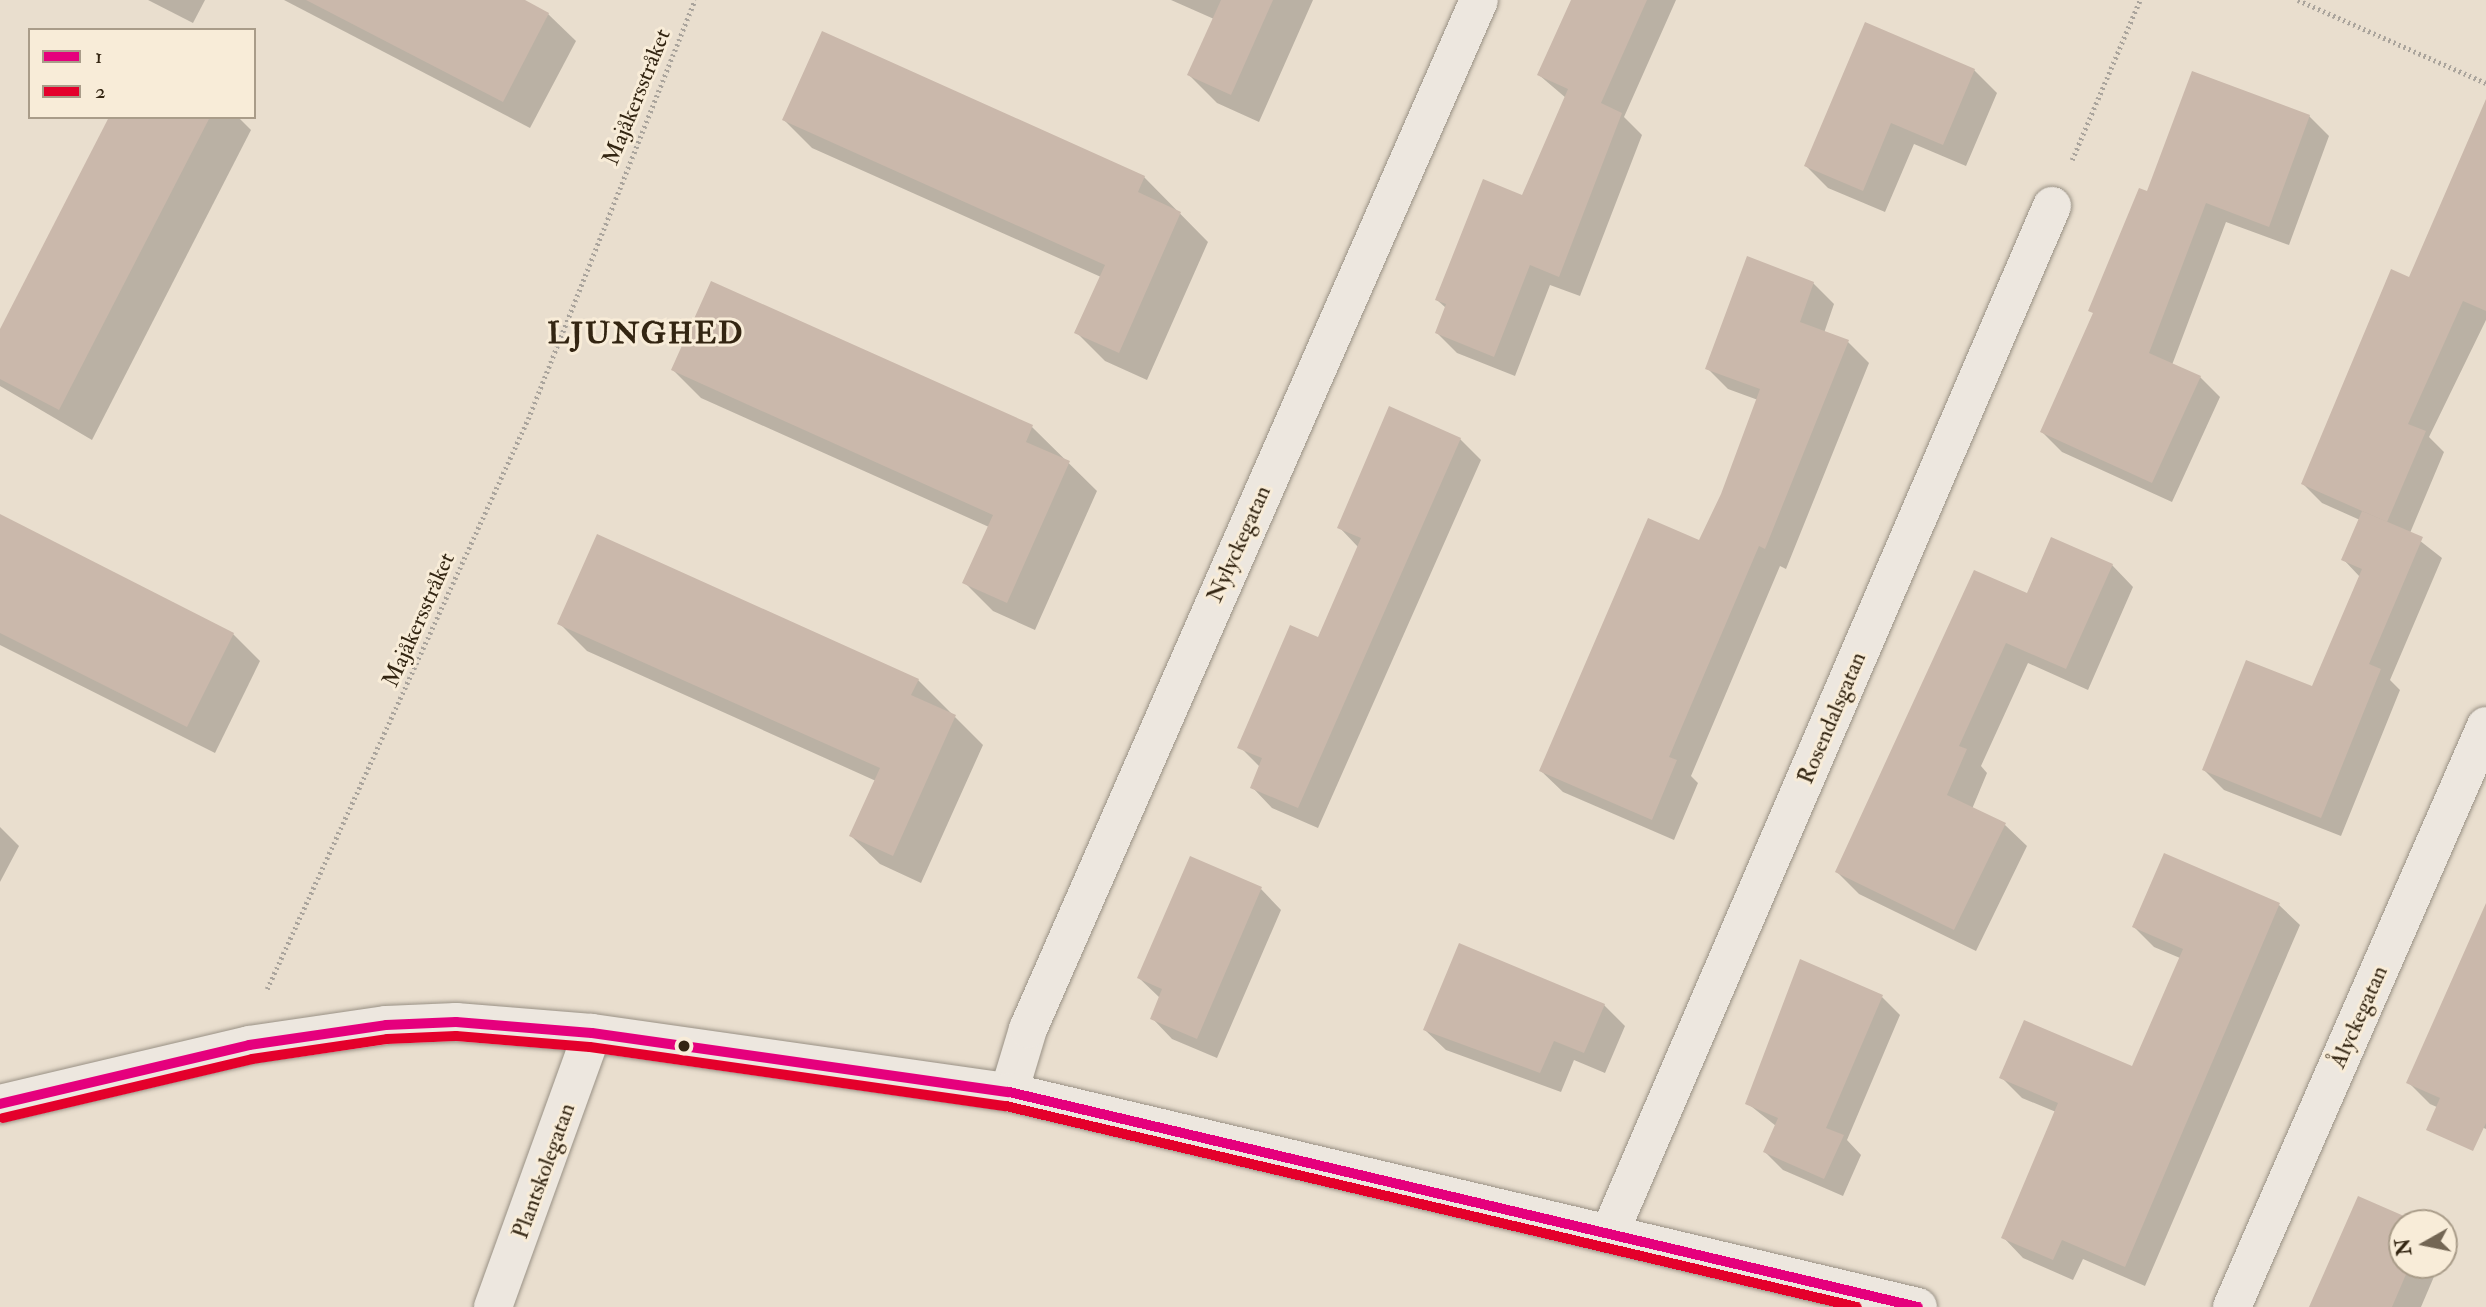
<!DOCTYPE html>
<html>
<head>
<meta charset="utf-8">
<style>
	body { margin:0 }
	#map { position:relative; width:2486px; height:1307px; overflow:hidden; background:#e9dece; font-family:"IM FELL Double Pica",serif }
	div>[style] { position:absolute }
	.shadow>* { inset:0; background:#0003 }
	.building>* { inset:0; background:#cab8ab }
	.path>* { height:4.5px; margin-top:-2.25px; transform-origin:0; background:repeating-linear-gradient(90deg,#aaa49c 0 2px,transparent 0 5.5px) }
	.roads { filter:drop-shadow(0 0 2px #999185) drop-shadow(0 0 2px #999185) }
	.street>* { height:38px; margin:-19px; padding:0 19px; transform-origin:19px; border-radius:19px; background:#ede7df }
	.bus-1>* { height:10px; margin:-5px; padding:0 5px; transform-origin:5px; border-radius:5px; background:#e5007d }
	.bus-2>* { height:10px; margin:-5px; padding:0 5px; transform-origin:5px; border-radius:5px; background:#e4002b }
	.dots>* { width:19px; height:19px; translate:-50% -50%; box-sizing:border-box; border:4px solid #f8ecd8; border-radius:50% }
	span { translate:-50% -50%; white-space:nowrap; text-align:center; line-height:1.15; -webkit-text-stroke:6px #f8ecd8; paint-order:stroke }
	.street-label { font-size:23px; color:#332512 }
	.district-label { font-size:30px; color:#332512; font-weight:700; letter-spacing:2px }
	.legend { position:absolute; left:28px; top:28px; width:228px; height:91px; box-sizing:border-box; background:#f8ecd8; border:2px solid #a99c89; margin:0; padding:9px 12px; list-style:none; font-size:21px; color:#332512 }
	.legend li { display:flex; align-items:center; gap:14px; height:35px }
	.legend b { width:35px; border:2px solid #a99c89 }
	.north { position:absolute; left:2388px; top:1209px; width:70px; height:70px; box-sizing:border-box; background:#f8ecd8; border:2px solid #a99c89; border-radius:50%; rotate:261deg; font-size:19px; font-weight:700; line-height:28px; text-align:center; color:#332512 }
	.north::after { content:''; display:block; margin:auto; width:24px; height:32px; background:#736654; clip-path:polygon(50% 0,100% 100%,50% 72%,0 100%) }
</style>
</head>
<body>
<div id="map">
	<div class="shadow">
		<i style="clip-path:polygon(148px 0,205px 0,193px 23px)"></i>
		<i style="clip-path:polygon(284px 0,521px 0,548px 14px,576px 41px,530px 128px)"></i>
		<i style="clip-path:polygon(1171px 0,1313px 0,1259px 122px,1217px 103px,1189px 75px,1214px 19px)"></i>
		<i style="clip-path:polygon(1573px 0,1676px 0,1624px 117px,1642px 135px,1580px 296px,1550px 285px,1515px 376px,1457px 353px,1437px 333px,1446px 308px,1437px 300px,1523px 197px,1566px 98px,1539px 75px)"></i>
		<i style="clip-path:polygon(1974px 70px,1997px 93px,1966px 166px,1914px 144px,1885px 212px,1828px 188px,1806px 166px)"></i>
		<i style="clip-path:polygon(2309px 116px,2329px 136px,2289px 245px,2226px 222px,2172px 365px,2200px 377px,2220px 397px,2172px 502px,2062px 452px,2042px 432px,2148px 193px)"></i>
		<i style="clip-path:polygon(111px 117px,238px 117px,251px 130px,92px 440px,0 386px,0 333px)"></i>
		<i style="clip-path:polygon(784px 120px,1144px 177px,1208px 242px,1147px 380px,1105px 361px,1077px 333px,1101px 277px,812px 148px)"></i>
		<i style="clip-path:polygon(2486px 167px,2486px 320px,2429px 437px,2444px 452px,2410px 533px,2442px 558px,2390px 680px,2400px 690px,2341px 836px,2224px 790px,2204px 770px,2313px 689px,2360px 577px,2343px 559px,2360px 520px,2322px 503px,2303px 484px,2410px 279px)"></i>
		<i style="clip-path:polygon(1813px 283px,1834px 304px,1824px 333px,1848px 342px,1869px 363px,1786px 569px,1780px 566px,1691px 776px,1698px 783px,1674px 840px,1563px 792px,1541px 771px,1700px 542px,1722px 494px,1758px 400px,1728px 389px,1707px 368px)"></i>
		<i style="clip-path:polygon(673px 370px,1032px 427px,1097px 491px,1035px 630px,993px 611px,965px 583px,989px 527px,701px 398px)"></i>
		<i style="clip-path:polygon(1460px 439px,1481px 460px,1318px 828px,1272px 808px,1252px 787px,1260px 767px,1240px 747px,1319px 640px,1359px 548px,1339px 527px)"></i>
		<i style="clip-path:polygon(0 516px,233px 634px,260px 661px,215px 753px,0 645px)"></i>
		<i style="clip-path:polygon(2112px 565px,2133px 587px,2088px 690px,2028px 663px,1981px 766px,1987px 773px,1972px 809px,2005px 825px,2027px 846px,1976px 951px,1859px 894px,1837px 872px,2028px 595px)"></i>
		<i style="clip-path:polygon(559px 623px,918px 680px,983px 745px,921px 883px,880px 864px,851px 836px,876px 781px,587px 651px)"></i>
		<i style="clip-path:polygon(0 827px,19px 846px,0 882px)"></i>
		<i style="clip-path:polygon(2165px 855px,2279px 905px,2300px 925px,2145px 1286px,2083px 1259px,2073px 1280px,2023px 1258px,2003px 1237px,2056px 1112px,2022px 1098px,2001px 1077px,2133px 1068px,2180px 958px,2154px 947px,2134px 927px)"></i>
		<i style="clip-path:polygon(1261px 889px,1281px 910px,1217px 1058px,1172px 1039px,1152px 1018px,1160px 998px,1139px 978px)"></i>
		<i style="clip-path:polygon(2486px 952px,2486px 1129px,2430px 1104px,2409px 1083px)"></i>
		<i style="clip-path:polygon(1882px 997px,1900px 1015px,1847px 1140px,1861px 1155px,1843px 1196px,1783px 1170px,1765px 1152px,1776px 1126px,1747px 1103px)"></i>
		<i style="clip-path:polygon(1604px 1005px,1625px 1026px,1605px 1073px,1574px 1060px,1561px 1092px,1446px 1050px,1425px 1030px)"></i>
		<i style="clip-path:polygon(2359px 1198px,2415px 1223px,2402px 1223px,2402px 1265px,2439px 1265px,2421px 1307px,2311px 1307px)"></i>
	</div>
	<div class="building">
		<i style="clip-path:polygon(306px 0,525px 0,549px 13px,503px 102px)"></i>
		<i style="clip-path:polygon(1221px 0,1273px 0,1231px 95px,1187px 75px)"></i>
		<i style="clip-path:polygon(1571px 0,1647px 0,1601px 103px,1622px 113px,1559px 277px,1530px 265px,1494px 357px,1435px 333px,1446px 304px,1435px 300px,1483px 179px,1522px 195px,1568px 89px,1537px 75px)"></i>
		<i style="clip-path:polygon(1865px 22px,1975px 69px,1943px 145px,1891px 123px,1863px 191px,1804px 166px)"></i>
		<i style="clip-path:polygon(822px 31px,1145px 176px,1138px 192px,1181px 212px,1119px 353px,1074px 333px,1105px 265px,782px 120px)"></i>
		<i style="clip-path:polygon(2192px 71px,2310px 115px,2269px 227px,2206px 203px,2149px 353px,2201px 376px,2152px 483px,2040px 432px,2093px 313px,2088px 311px,2139px 188px,2147px 191px)"></i>
		<i style="clip-path:polygon(2486px 99px,2486px 311px,2463px 301px,2408px 424px,2426px 431px,2387px 522px,2301px 484px,2391px 269px,2409px 277px)"></i>
		<i style="clip-path:polygon(109px 117px,210px 117px,59px 410px,0 379px,0 329px)"></i>
		<i style="clip-path:polygon(1747px 256px,1814px 282px,1800px 322px,1849px 340px,1765px 549px,1759px 546px,1669px 757px,1677px 760px,1652px 820px,1539px 771px,1648px 518px,1699px 540px,1721px 494px,1760px 389px,1705px 369px)"></i>
		<i style="clip-path:polygon(711px 281px,1033px 425px,1026px 442px,1070px 461px,1007px 603px,962px 583px,993px 515px,671px 370px)"></i>
		<i style="clip-path:polygon(1389px 406px,1461px 438px,1298px 808px,1250px 788px,1262px 758px,1237px 748px,1290px 625px,1318px 637px,1361px 538px,1337px 528px)"></i>
		<i style="clip-path:polygon(2362px 511px,2423px 537px,2369px 664px,2381px 669px,2321px 818px,2202px 770px,2246px 660px,2312px 686px,2362px 569px,2341px 560px)"></i>
		<i style="clip-path:polygon(0 514px,234px 633px,187px 727px,0 633px)"></i>
		<i style="clip-path:polygon(597px 534px,919px 679px,911px 695px,956px 715px,893px 856px,849px 836px,880px 768px,557px 624px)"></i>
		<i style="clip-path:polygon(2051px 537px,2113px 564px,2066px 669px,2006px 643px,1959px 746px,1967px 749px,1947px 795px,2006px 823px,1954px 930px,1835px 872px,1974px 570px,2027px 593px)"></i>
		<i style="clip-path:polygon(2164px 853px,2280px 903px,2125px 1267px,2062px 1240px,2053px 1260px,2001px 1238px,2058px 1103px,1999px 1078px,2024px 1020px,2132px 1066px,2183px 949px,2132px 927px)"></i>
		<i style="clip-path:polygon(1190px 856px,1262px 887px,1197px 1039px,1150px 1019px,1162px 989px,1137px 978px)"></i>
		<i style="clip-path:polygon(2486px 903px,2486px 1123px,2473px 1151px,2426px 1130px,2440px 1098px,2406px 1083px)"></i>
		<i style="clip-path:polygon(1459px 943px,1605px 1004px,1584px 1053px,1554px 1041px,1540px 1073px,1423px 1030px)"></i>
		<i style="clip-path:polygon(1800px 959px,1883px 995px,1826px 1128px,1844px 1135px,1824px 1179px,1763px 1152px,1778px 1118px,1745px 1104px)"></i>
		<i style="clip-path:polygon(2358px 1196px,2420px 1223px,2402px 1223px,2402px 1265px,2410px 1265px,2392px 1307px,2309px 1307px)"></i>
	</div>
	<div class="path">
		<i style="left:2298px;top:0;width:206px;rotate:23.8deg"></i>
		<i style="left:2072px;top:160px;width:174px;rotate:-67deg"></i>
		<i style="left:267px;top:989px;width:627px;rotate:-65.4deg"></i>
		<i style="left:528px;top:419px;width:451px;rotate:-68.3deg"></i>
	</div>
	<div class="roads">
		<div class="street">
			<i style="left:1009px;top:1092px;width:66px;rotate:-73.2deg"></i>
			<i style="left:1028px;top:1029px;width:1123px;rotate:-66.33deg"></i>
			<i style="left:0;top:1104px;width:256px;rotate:-13.3deg"></i>
			<i style="left:249px;top:1045px;width:138px;rotate:-8.3deg"></i>
			<i style="left:386px;top:1025px;width:70px;rotate:-2.5deg"></i>
			<i style="left:456px;top:1022px;width:136px;rotate:4.6deg"></i>
			<i style="left:592px;top:1033px;width:421px;rotate:8.1deg"></i>
			<i style="left:1009px;top:1092px;width:934px;rotate:13.31deg"></i>
			<i style="left:1611px;top:1230px;width:1115px;rotate:-66.7deg"></i>
			<i style="left:493px;top:1307px;width:291px;rotate:-70.1deg"></i>
			<i style="left:2232px;top:1307px;width:634px;rotate:-66.39deg"></i>
		</div>
	</div>
	<div class="bus-1">
		<i style="left:0;top:1104px;width:256px;rotate:-13.3deg"></i>
		<i style="left:249px;top:1045px;width:138px;rotate:-8.3deg"></i>
		<i style="left:386px;top:1025px;width:70px;rotate:-2.5deg"></i>
		<i style="left:456px;top:1022px;width:136px;rotate:4.6deg"></i>
		<i style="left:592px;top:1033px;width:421px;rotate:8.1deg"></i>
		<i style="left:1009px;top:1092px;width:934px;rotate:13.31deg"></i>
	</div>
	<div class="bus-2">
		<i style="left:3px;top:1118px;width:256px;rotate:-13.3deg"></i>
		<i style="left:252px;top:1059px;width:136px;rotate:-8.4deg"></i>
		<i style="left:387px;top:1039px;width:69px;rotate:-2.5deg"></i>
		<i style="left:456px;top:1036px;width:134px;rotate:4.7deg"></i>
		<i style="left:590px;top:1047px;width:420px;rotate:8.1deg"></i>
		<i style="left:1006px;top:1106px;width:874px;rotate:13.29deg"></i>
	</div>
	<div class="dots">
		<i style="left:684px;top:1046px;background:#332512"></i>
	</div>
	<div class="street-label">
		<span style="left:637px;top:97px;rotate:-68deg">Majåkersstråket</span>
		<span style="left:1239px;top:544px;rotate:-66deg">Nylyckegatan</span>
		<span style="left:419px;top:620px;rotate:-66deg">Majåkersstråket</span>
		<span style="left:1832px;top:718px;rotate:-67deg">Rosendalsgatan</span>
		<span style="left:2359px;top:1017px;rotate:-66deg">Ålyckegatan</span>
		<span style="left:544px;top:1171px;rotate:-70deg">Plantskolegatan</span>
	</div>
	<div class="district-label">
		<span style="left:646px;top:334px">LJUNGHED</span>
	</div>
	<ul class="legend">
	<li><b style="height:9px;background:#e5007d"></b>1</li>
	<li><b style="height:9px;background:#e4002b"></b>2</li>
	</ul>
	<div class="north">N</div>
</div>
</body>
</html>
